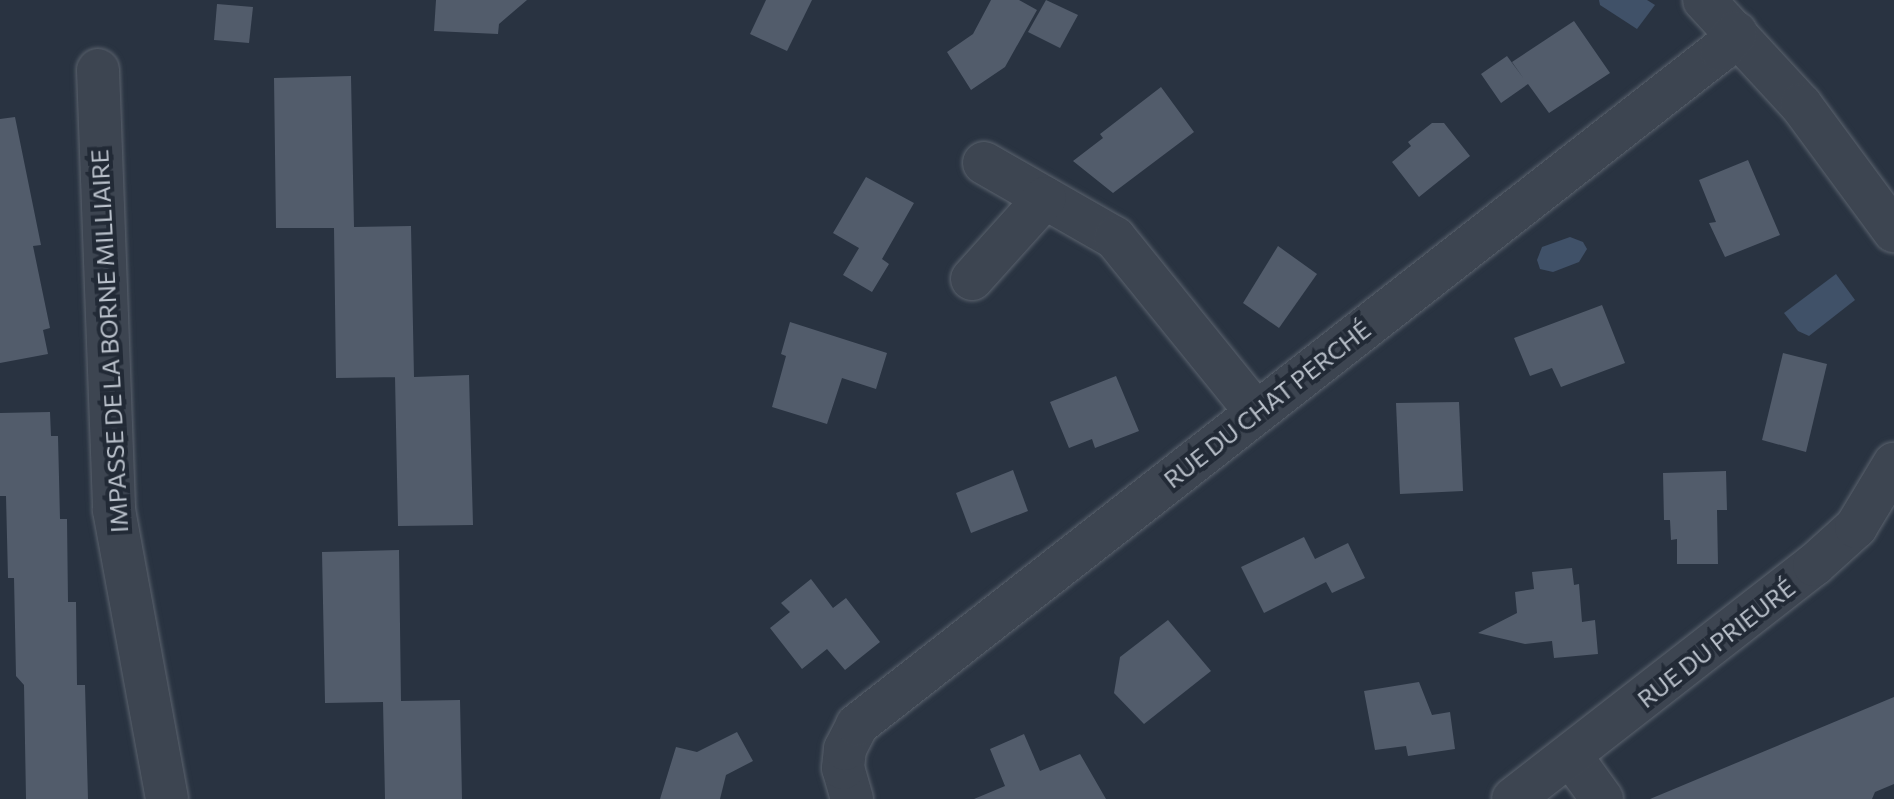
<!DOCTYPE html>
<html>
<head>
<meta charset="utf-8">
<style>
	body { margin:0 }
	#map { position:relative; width:1894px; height:799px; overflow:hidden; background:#293341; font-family:Commissioner,sans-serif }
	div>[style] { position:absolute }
	.water>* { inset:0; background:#405168 }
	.building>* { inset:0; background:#525c6b }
	.roads { filter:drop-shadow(0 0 2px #5b636e) drop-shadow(0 0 2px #5b636e) }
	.street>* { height:42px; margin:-21px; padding:0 21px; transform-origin:21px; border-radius:21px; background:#3d4551 }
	span { translate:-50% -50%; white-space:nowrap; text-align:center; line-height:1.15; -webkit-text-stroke:8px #222a36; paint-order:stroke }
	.street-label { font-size:24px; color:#bac1cb }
</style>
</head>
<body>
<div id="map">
	<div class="water">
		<i style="clip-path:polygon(1599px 0,1647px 0,1655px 5px,1637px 29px,1600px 5px)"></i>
		<i style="clip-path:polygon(1570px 237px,1583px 242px,1587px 249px,1579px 262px,1553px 272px,1540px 269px,1537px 260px,1542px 247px)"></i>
		<i style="clip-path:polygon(1836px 274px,1855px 300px,1809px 336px,1798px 331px,1784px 313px)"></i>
	</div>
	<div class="building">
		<i style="clip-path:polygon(436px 0,527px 0,499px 24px,498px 34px,434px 31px)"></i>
		<i style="clip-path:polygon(766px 0,812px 0,787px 51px,750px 34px)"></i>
		<i style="clip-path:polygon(991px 0,1019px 0,1037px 10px,1005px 67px,971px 90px,947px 52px,973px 34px)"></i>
		<i style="clip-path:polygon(1046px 0,1078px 15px,1060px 48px,1028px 32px)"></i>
		<i style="clip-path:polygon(217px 4px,253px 7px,249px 43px,214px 40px)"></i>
		<i style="clip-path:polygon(1574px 21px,1610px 73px,1549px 113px,1528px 84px,1501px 103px,1481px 74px,1507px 56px,1524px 79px,1512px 62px)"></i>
		<i style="clip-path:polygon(351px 76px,354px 227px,411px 226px,414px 377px,469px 375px,473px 525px,398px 526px,395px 377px,400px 377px,336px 378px,334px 228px,276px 228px,274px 78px)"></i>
		<i style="clip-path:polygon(1161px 87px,1194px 132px,1113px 193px,1073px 161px,1103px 138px,1100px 134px)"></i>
		<i style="clip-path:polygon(15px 117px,41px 245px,33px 246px,50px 328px,43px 330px,48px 354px,0 363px,0 119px)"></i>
		<i style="clip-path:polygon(1432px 123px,1444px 123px,1470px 156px,1419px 197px,1392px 162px,1411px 146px,1408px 142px)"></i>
		<i style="clip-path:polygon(1748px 160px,1780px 235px,1725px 257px,1709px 223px,1716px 222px,1699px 180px)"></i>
		<i style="clip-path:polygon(866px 177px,914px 203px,882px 259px,889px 264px,872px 292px,843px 275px,859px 248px,833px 233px)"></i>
		<i style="clip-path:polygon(1278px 246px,1317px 274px,1279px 328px,1243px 303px)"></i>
		<i style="clip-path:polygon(1602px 305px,1625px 363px,1561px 387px,1552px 368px,1530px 376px,1514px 338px)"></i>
		<i style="clip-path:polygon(790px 322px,887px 353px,876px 389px,842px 378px,827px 424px,772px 407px,786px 356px,781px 354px)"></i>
		<i style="clip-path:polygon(1783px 353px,1827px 364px,1806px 452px,1762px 440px)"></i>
		<i style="clip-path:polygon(1116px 376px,1139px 431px,1095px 448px,1092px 439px,1069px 448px,1050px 402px)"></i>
		<i style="clip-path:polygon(1459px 402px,1463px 491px,1400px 494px,1396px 403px)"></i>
		<i style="clip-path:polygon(50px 412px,51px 436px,58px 436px,60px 519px,67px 519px,68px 602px,76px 602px,77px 685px,85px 685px,88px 799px,26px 799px,24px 685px,16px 676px,14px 578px,8px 578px,6px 496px,0 496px,0 413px)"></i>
		<i style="clip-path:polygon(1013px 470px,1028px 511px,971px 533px,956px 493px)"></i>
		<i style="clip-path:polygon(1726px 471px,1727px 510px,1717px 510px,1718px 564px,1677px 564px,1677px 539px,1671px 540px,1670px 520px,1664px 520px,1663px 473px)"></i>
		<i style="clip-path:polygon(1304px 537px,1315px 559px,1348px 543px,1365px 578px,1332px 593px,1326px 582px,1264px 613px,1241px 567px)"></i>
		<i style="clip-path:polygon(399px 550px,401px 701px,460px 700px,462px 799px,385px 799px,383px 702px,325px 703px,322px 552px)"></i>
		<i style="clip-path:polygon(1572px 568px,1574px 585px,1579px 584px,1582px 622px,1595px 620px,1598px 654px,1554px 658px,1552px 641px,1525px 644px,1478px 633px,1517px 613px,1515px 592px,1534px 589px,1532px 572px)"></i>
		<i style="clip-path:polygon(811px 579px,833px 608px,846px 598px,880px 642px,845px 670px,827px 649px,802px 669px,770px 628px,790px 612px,781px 603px)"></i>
		<i style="clip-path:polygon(1168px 620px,1211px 671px,1144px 724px,1114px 693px,1120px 657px)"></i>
		<i style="clip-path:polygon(1419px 682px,1432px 715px,1450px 712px,1455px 749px,1408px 756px,1406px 746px,1375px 750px,1364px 691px)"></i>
		<i style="clip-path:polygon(1894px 697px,1894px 784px,1875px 792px,1872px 799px,1650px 799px)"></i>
		<i style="clip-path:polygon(737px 732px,753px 761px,726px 775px,720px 799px,660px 799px,676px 747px,697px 752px)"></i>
		<i style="clip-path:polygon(1024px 734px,1040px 771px,1080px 754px,1106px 799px,974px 799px,1005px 786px,990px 749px)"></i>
	</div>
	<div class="roads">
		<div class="street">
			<i style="left:1704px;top:0;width:143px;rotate:47.3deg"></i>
			<i style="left:1801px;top:105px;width:157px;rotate:53.6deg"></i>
			<i style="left:98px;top:70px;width:440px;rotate:87.9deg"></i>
			<i style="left:114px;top:510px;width:294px;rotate:79.6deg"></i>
			<i style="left:984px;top:163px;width:151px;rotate:29.8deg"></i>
			<i style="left:1115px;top:238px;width:224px;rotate:51deg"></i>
			<i style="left:972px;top:279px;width:109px;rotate:-48deg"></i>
			<i style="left:1571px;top:756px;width:53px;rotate:54.2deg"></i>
			<i style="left:852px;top:799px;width:32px;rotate:-106deg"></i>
			<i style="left:843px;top:768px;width:19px;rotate:-84deg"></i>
			<i style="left:845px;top:749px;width:27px;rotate:-63deg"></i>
			<i style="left:857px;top:725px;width:1096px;rotate:-38deg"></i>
			<i style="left:1721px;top:50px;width:23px;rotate:-49deg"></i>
			<i style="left:1513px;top:799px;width:381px;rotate:-37.9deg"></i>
			<i style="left:1814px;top:565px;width:57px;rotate:-42.1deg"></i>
			<i style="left:1856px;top:527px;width:74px;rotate:-58.9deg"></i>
		</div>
	</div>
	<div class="street-label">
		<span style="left:109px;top:341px;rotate:-93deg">IMPASSE DE LA BORNE MILLIAIRE</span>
		<span style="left:1267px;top:404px;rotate:-38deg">RUE DU CHAT PERCHÉ</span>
		<span style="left:1716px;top:643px;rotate:-38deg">RUE DU PRIEURÉ</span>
	</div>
</div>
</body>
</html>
